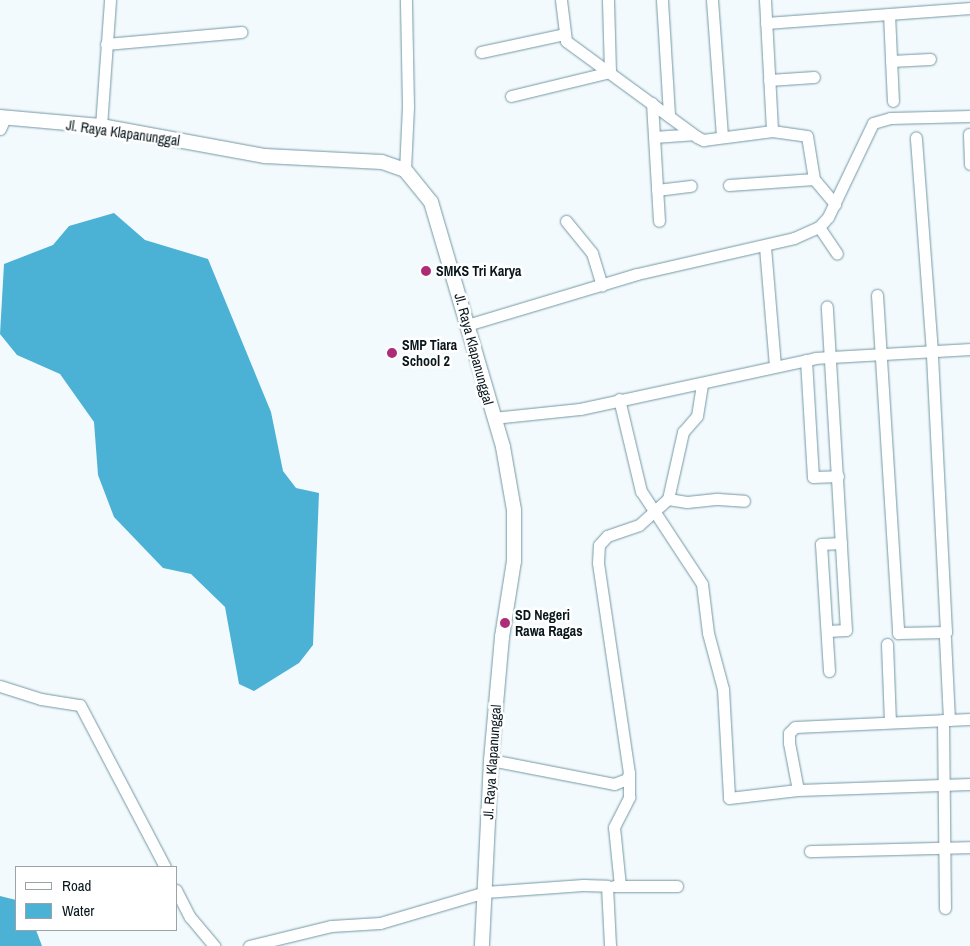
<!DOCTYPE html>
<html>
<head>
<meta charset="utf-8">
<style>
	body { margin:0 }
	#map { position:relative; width:970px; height:946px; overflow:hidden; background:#f3fafd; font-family:"Archivo Narrow",sans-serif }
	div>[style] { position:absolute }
	.water>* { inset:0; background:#4bb2d5 }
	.roads { filter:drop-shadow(0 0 1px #7398a6) drop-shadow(0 0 1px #7398a6) }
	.minor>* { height:11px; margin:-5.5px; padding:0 5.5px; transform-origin:5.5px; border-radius:5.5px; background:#fff }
	.tertiary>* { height:14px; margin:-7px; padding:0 7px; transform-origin:7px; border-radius:7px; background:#fff }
	.dots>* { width:14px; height:14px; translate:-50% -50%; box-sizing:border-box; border:2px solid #fff; border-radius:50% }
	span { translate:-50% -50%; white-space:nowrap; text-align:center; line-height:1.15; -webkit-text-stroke:5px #fff; paint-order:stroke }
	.street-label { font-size:14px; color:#09171c }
	.poi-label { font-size:14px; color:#09171c; font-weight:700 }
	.left { translate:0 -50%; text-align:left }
	.legend { position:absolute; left:15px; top:866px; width:162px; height:65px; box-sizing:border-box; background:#fff; border:1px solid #9da2a4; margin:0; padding:6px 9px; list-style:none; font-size:15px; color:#09171c }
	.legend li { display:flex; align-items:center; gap:10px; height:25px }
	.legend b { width:25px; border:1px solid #9da2a4 }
</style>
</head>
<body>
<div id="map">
	<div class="water">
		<i style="clip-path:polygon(114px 213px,145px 240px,208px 259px,271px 412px,283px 471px,296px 488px,319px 493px,313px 645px,299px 663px,254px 691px,239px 684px,225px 607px,191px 574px,163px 568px,114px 517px,98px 475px,94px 422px,60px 374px,17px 355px,0 334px,4px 264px,53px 245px,69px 226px)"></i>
		<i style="clip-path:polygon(0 896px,16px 900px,16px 930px,36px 930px,42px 946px,0 946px)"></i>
	</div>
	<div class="roads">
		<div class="minor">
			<i style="left:561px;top:0;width:41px;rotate:83deg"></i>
			<i style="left:566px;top:41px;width:162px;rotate:36.2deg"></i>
			<i style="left:697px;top:137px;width:7px;rotate:27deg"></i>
			<i style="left:703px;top:140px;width:70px;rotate:-7.4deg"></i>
			<i style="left:772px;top:131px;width:35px;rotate:8deg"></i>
			<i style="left:807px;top:136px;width:44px;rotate:80.8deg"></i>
			<i style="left:814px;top:179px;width:33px;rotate:50deg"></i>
			<i style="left:662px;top:0;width:116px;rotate:86.5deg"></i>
			<i style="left:712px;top:0;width:137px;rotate:85.8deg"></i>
			<i style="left:765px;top:0;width:131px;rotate:86.9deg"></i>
			<i style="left:889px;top:14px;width:87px;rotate:87.4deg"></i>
			<i style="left:766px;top:23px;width:205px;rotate:-4.2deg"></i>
			<i style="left:106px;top:44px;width:136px;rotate:-5.1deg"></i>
			<i style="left:481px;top:52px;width:85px;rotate:-12.2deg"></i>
			<i style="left:891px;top:61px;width:39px;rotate:-3deg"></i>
			<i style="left:769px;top:80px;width:45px;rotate:-3.8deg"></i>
			<i style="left:511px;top:96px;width:102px;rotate:-13.6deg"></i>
			<i style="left:610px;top:72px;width:72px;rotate:-91.6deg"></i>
			<i style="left:652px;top:103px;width:118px;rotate:86.6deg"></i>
			<i style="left:101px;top:126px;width:126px;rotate:-85.9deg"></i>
			<i style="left:0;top:129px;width:12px;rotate:-66deg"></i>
			<i style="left:969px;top:134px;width:30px;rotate:88deg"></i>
			<i style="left:654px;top:137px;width:39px;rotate:-4deg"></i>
			<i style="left:405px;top:170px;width:63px;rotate:-87.3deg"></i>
			<i style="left:408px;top:107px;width:107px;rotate:-91.1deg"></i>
			<i style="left:729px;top:185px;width:85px;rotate:-4deg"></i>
			<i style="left:657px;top:190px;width:34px;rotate:-7deg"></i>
			<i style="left:566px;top:221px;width:41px;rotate:50.9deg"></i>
			<i style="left:592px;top:253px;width:34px;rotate:73deg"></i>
			<i style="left:819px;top:227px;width:32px;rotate:56deg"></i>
			<i style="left:765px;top:247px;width:119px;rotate:85.2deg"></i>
			<i style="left:877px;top:295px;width:339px;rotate:86.4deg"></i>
			<i style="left:898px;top:633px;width:48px;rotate:-1.2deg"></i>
			<i style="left:946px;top:632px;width:280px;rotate:-92.9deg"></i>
			<i style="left:932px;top:352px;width:215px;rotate:-94.3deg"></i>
			<i style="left:467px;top:325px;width:177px;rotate:-16.7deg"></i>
			<i style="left:637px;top:274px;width:161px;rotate:-12.9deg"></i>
			<i style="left:794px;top:238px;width:27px;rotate:-24deg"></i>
			<i style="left:819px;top:227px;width:13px;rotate:-48deg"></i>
			<i style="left:828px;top:217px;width:104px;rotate:-64.4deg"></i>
			<i style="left:873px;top:123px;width:18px;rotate:-16deg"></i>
			<i style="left:890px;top:118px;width:80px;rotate:-1.4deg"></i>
			<i style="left:806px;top:360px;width:117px;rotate:86.6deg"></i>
			<i style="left:813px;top:477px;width:25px;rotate:-2deg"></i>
			<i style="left:619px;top:399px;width:95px;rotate:76.6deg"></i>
			<i style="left:641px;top:491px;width:111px;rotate:56.7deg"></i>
			<i style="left:702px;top:584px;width:49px;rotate:83deg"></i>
			<i style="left:708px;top:633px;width:58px;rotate:75deg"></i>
			<i style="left:723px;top:689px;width:109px;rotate:86.8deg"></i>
			<i style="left:729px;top:798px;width:69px;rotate:-6.6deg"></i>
			<i style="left:798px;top:790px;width:172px;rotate:-2deg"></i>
			<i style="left:493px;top:418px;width:87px;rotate:-5.9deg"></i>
			<i style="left:580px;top:409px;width:240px;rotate:-12.2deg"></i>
			<i style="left:815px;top:358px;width:155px;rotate:-3.3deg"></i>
			<i style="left:668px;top:499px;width:19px;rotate:9deg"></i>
			<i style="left:687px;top:502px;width:31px;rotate:-6deg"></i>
			<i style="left:718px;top:499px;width:26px;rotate:4deg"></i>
			<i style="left:827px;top:631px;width:19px;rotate:-3deg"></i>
			<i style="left:846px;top:630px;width:324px;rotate:-93.4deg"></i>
			<i style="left:945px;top:638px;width:82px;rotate:87.2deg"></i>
			<i style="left:887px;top:644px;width:78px;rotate:87.8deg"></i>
			<i style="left:829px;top:671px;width:127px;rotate:-93.6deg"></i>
			<i style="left:821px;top:544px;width:20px;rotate:-3deg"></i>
			<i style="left:0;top:686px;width:43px;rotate:17.6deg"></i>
			<i style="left:41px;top:699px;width:39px;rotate:9deg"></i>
			<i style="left:80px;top:705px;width:183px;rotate:62.3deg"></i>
			<i style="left:943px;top:720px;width:188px;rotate:89.4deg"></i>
			<i style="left:491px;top:760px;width:125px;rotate:11deg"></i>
			<i style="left:614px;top:784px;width:14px;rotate:-21deg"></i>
			<i style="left:627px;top:779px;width:6px;rotate:-72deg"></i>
			<i style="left:629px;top:773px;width:212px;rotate:-98.4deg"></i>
			<i style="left:598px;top:563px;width:18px;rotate:-87deg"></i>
			<i style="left:599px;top:545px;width:12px;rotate:-48deg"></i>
			<i style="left:607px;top:536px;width:34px;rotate:-19deg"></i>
			<i style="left:639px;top:525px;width:39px;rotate:-42deg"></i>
			<i style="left:668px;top:499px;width:69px;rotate:-77.4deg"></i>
			<i style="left:683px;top:432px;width:21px;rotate:-49deg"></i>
			<i style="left:697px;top:416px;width:32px;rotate:-81deg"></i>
			<i style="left:798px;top:790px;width:48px;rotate:-100.8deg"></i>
			<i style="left:789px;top:743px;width:10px;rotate:-90deg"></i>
			<i style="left:789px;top:733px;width:8px;rotate:-45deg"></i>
			<i style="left:795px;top:727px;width:175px;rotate:-2.6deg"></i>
			<i style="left:810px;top:851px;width:160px;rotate:-1.4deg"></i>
			<i style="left:614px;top:886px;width:63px"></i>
			<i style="left:620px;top:886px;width:59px;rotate:-95.8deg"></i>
			<i style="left:614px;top:827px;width:34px;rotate:-63deg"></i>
			<i style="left:629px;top:797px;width:24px;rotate:-90deg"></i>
			<i style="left:176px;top:890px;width:30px;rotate:63deg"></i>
			<i style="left:190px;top:917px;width:38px;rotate:50deg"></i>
			<i style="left:249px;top:946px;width:84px;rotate:-13.7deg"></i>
			<i style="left:331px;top:926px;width:49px;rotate:-3.5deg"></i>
			<i style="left:380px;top:923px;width:109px;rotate:-16.4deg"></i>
			<i style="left:485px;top:892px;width:98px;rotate:-4.1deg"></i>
			<i style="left:583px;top:885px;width:24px;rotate:2deg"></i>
			<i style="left:607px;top:886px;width:60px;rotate:87.1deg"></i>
		</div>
		<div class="tertiary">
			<i style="left:0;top:117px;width:101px;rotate:5.1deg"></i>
			<i style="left:101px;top:126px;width:167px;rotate:10.4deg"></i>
			<i style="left:265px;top:156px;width:117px;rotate:2.9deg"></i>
			<i style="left:382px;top:162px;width:24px;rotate:19deg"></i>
			<i style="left:405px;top:170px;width:41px;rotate:50.9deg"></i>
			<i style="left:431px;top:202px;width:255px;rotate:73.6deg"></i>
			<i style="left:503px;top:447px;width:64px;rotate:80.1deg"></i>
			<i style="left:514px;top:510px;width:51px;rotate:90deg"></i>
			<i style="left:514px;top:561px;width:77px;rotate:99deg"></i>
			<i style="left:502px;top:637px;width:123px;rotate:95.1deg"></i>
			<i style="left:491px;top:760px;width:186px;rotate:92.8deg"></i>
		</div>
	</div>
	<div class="dots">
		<i style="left:426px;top:271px;background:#ae2c77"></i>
		<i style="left:392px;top:353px;background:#ae2c77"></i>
		<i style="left:505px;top:623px;background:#ae2c77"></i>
	</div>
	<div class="street-label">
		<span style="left:123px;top:133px;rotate:8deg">Jl. Raya Klapanunggal</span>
		<span style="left:474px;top:349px;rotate:75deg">Jl. Raya Klapanunggal</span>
		<span style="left:492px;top:762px;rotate:-86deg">Jl. Raya Klapanunggal</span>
	</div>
	<div class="poi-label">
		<span class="left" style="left:436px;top:271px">SMKS Tri Karya</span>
		<span class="left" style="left:402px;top:353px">SMP Tiara<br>School 2</span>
		<span class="left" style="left:515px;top:623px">SD Negeri<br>Rawa Ragas</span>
	</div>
	<ul class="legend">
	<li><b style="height:6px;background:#fff"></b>Road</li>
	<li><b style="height:14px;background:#4bb2d5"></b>Water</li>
	</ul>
</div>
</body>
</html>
